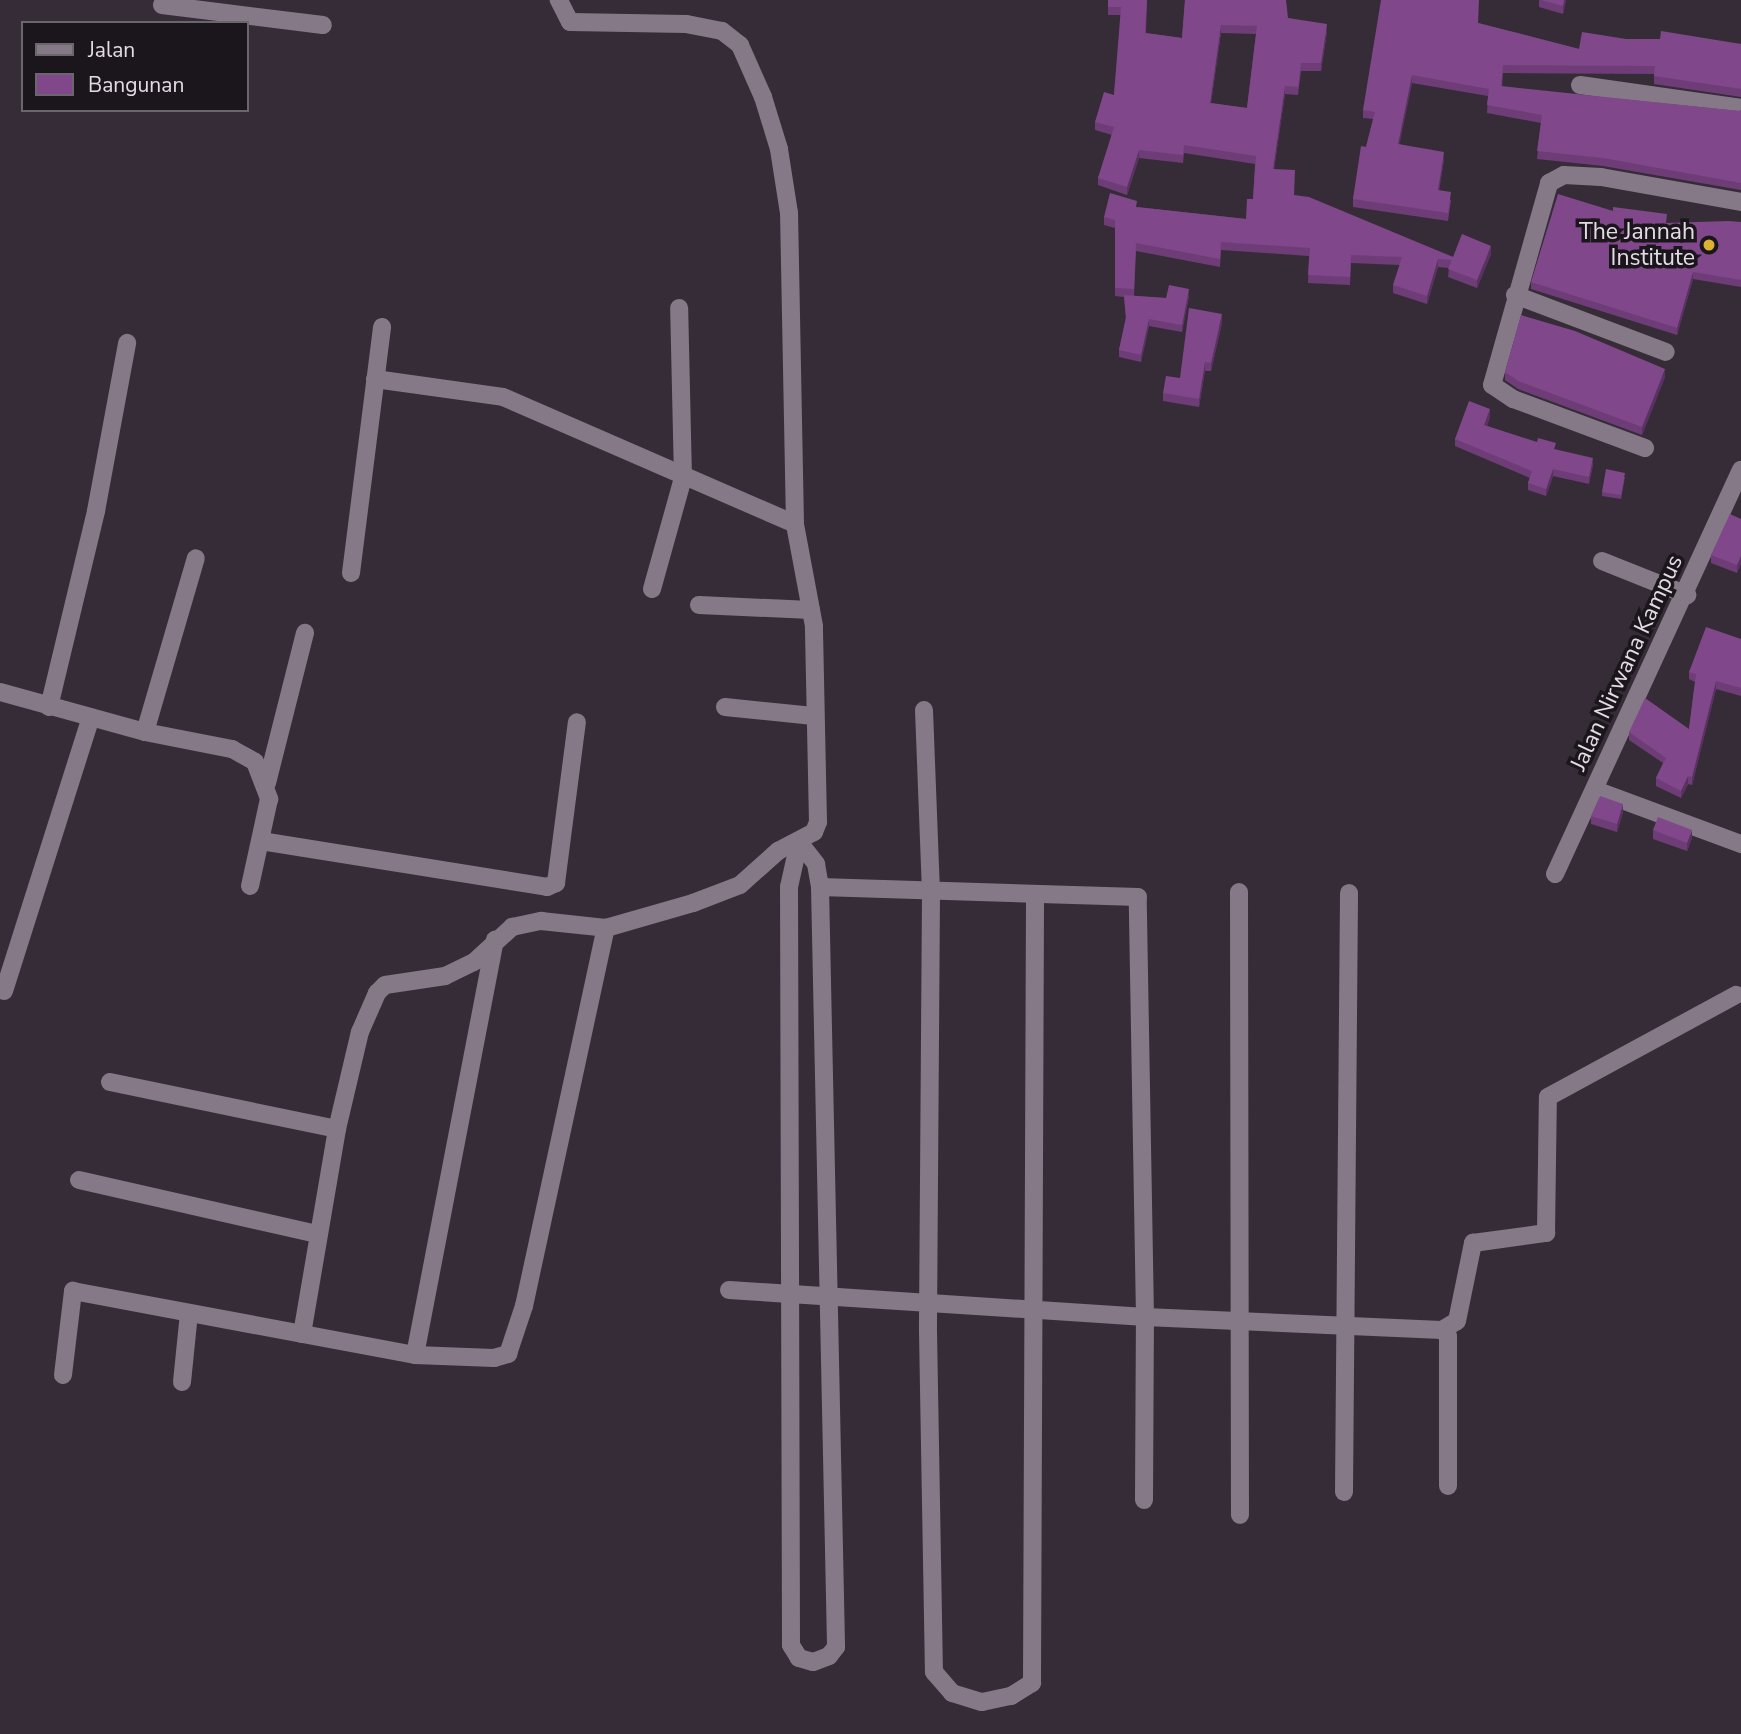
<!DOCTYPE html>
<html>
<head>
<meta charset="utf-8">
<style>
	body { margin:0 }
	#map { position:relative; width:1741px; height:1734px; overflow:hidden; background:#362c38; font-family:"Nunito Sans",sans-serif }
	div>[style] { position:absolute }
	.minor>* { height:18px; margin:-9px; padding:0 9px; transform-origin:9px; border-radius:9px; background:#857987 }
	.wall>* { inset:0; background:#6e3d77 }
	.shaded-wall>* { inset:0; background:#5a3261 }
	.building>* { inset:0; background:#80478a }
	.dots>* { width:19px; height:19px; translate:-50% -50%; box-sizing:border-box; border:4px solid #1b161c; border-radius:50% }
	span { translate:-50% -50%; white-space:nowrap; text-align:center; line-height:1.15; -webkit-text-stroke:7px #1b161c; paint-order:stroke }
	.poi-label { font-size:23px; color:#e3dce4 }
	.right { translate:-100% -50%; text-align:right }
	.street-label { font-size:23px; color:#e3dce4 }
	.legend { position:absolute; left:21px; top:21px; width:228px; height:91px; box-sizing:border-box; background:#1b161c; border:2px solid #6b656c; margin:0; padding:9px 12px; list-style:none; font-size:21px; color:#e3dce4 }
	.legend li { display:flex; align-items:center; gap:14px; height:35px }
	.legend b { width:35px; border:2px solid #6b656c }
</style>
</head>
<body>
<div id="map">
	<div class="minor">
		<i style="left:162px;top:5px;width:162px;rotate:7.1deg"></i>
		<i style="left:1580px;top:85px;width:163px;rotate:8.1deg"></i>
		<i style="left:1515px;top:295px;width:161px;rotate:20.7deg"></i>
		<i style="left:375px;top:379px;width:129px;rotate:8deg"></i>
		<i style="left:503px;top:397px;width:318px;rotate:23.5deg"></i>
		<i style="left:1645px;top:448px;width:141px;rotate:-159.6deg"></i>
		<i style="left:1513px;top:399px;width:25px;rotate:-146deg"></i>
		<i style="left:1492px;top:385px;width:210px;rotate:-74.2deg"></i>
		<i style="left:1549px;top:183px;width:17px;rotate:-28deg"></i>
		<i style="left:1564px;top:175px;width:37px;rotate:3deg"></i>
		<i style="left:1601px;top:177px;width:142px;rotate:10.1deg"></i>
		<i style="left:1602px;top:561px;width:92px;rotate:21.8deg"></i>
		<i style="left:351px;top:573px;width:248px;rotate:-82.8deg"></i>
		<i style="left:652px;top:589px;width:115px;rotate:-74.4deg"></i>
		<i style="left:683px;top:478px;width:170px;rotate:-91.3deg"></i>
		<i style="left:699px;top:605px;width:112px;rotate:2.6deg"></i>
		<i style="left:0;top:692px;width:150px;rotate:15.4deg"></i>
		<i style="left:145px;top:732px;width:89px;rotate:11.1deg"></i>
		<i style="left:232px;top:749px;width:26px;rotate:29deg"></i>
		<i style="left:255px;top:762px;width:40px;rotate:69deg"></i>
		<i style="left:269px;top:799px;width:89px;rotate:102.3deg"></i>
		<i style="left:49px;top:707px;width:202px;rotate:-76.5deg"></i>
		<i style="left:96px;top:511px;width:171px;rotate:-79.5deg"></i>
		<i style="left:725px;top:707px;width:89px;rotate:5.8deg"></i>
		<i style="left:924px;top:710px;width:184px;rotate:87.8deg"></i>
		<i style="left:931px;top:894px;width:437px;rotate:90.4deg"></i>
		<i style="left:928px;top:1331px;width:341px;rotate:89deg"></i>
		<i style="left:934px;top:1672px;width:28px;rotate:49deg"></i>
		<i style="left:952px;top:1693px;width:31px;rotate:17deg"></i>
		<i style="left:982px;top:1702px;width:30px;rotate:-12deg"></i>
		<i style="left:1011px;top:1696px;width:25px;rotate:-32deg"></i>
		<i style="left:1032px;top:1683px;width:786px;rotate:-89.78deg"></i>
		<i style="left:145px;top:732px;width:181px;rotate:-73.7deg"></i>
		<i style="left:267px;top:783px;width:155px;rotate:-75.8deg"></i>
		<i style="left:1595px;top:790px;width:156px;rotate:20.3deg"></i>
		<i style="left:261px;top:841px;width:290px;rotate:9.1deg"></i>
		<i style="left:547px;top:887px;width:10px;rotate:-24deg"></i>
		<i style="left:556px;top:883px;width:162px;rotate:-82.6deg"></i>
		<i style="left:799px;top:842px;width:28px;rotate:52deg"></i>
		<i style="left:816px;top:864px;width:23px;rotate:80deg"></i>
		<i style="left:820px;top:887px;width:760px;rotate:88.79deg"></i>
		<i style="left:836px;top:1647px;width:11px;rotate:128deg"></i>
		<i style="left:829px;top:1656px;width:17px;rotate:159deg"></i>
		<i style="left:813px;top:1662px;width:15px;rotate:-164deg"></i>
		<i style="left:799px;top:1658px;width:15px;rotate:-122deg"></i>
		<i style="left:791px;top:1645px;width:758px;rotate:-90.15deg"></i>
		<i style="left:789px;top:887px;width:46px;rotate:-77.5deg"></i>
		<i style="left:1555px;top:874px;width:445px;rotate:-65.3deg"></i>
		<i style="left:1239px;top:892px;width:623px;rotate:89.91deg"></i>
		<i style="left:4px;top:991px;width:287px;rotate:-72.4deg"></i>
		<i style="left:110px;top:1082px;width:232px;rotate:11.7deg"></i>
		<i style="left:79px;top:1180px;width:244px;rotate:12.8deg"></i>
		<i style="left:729px;top:1290px;width:417px;rotate:3.7deg"></i>
		<i style="left:1145px;top:1317px;width:420px;rotate:-91deg"></i>
		<i style="left:1138px;top:897px;width:318px;rotate:-178.2deg"></i>
		<i style="left:1442px;top:1330px;width:17px;rotate:-31deg"></i>
		<i style="left:1457px;top:1321px;width:80px;rotate:-78.4deg"></i>
		<i style="left:1473px;top:1243px;width:74px;rotate:-7.8deg"></i>
		<i style="left:1546px;top:1233px;width:136px;rotate:-89.2deg"></i>
		<i style="left:1548px;top:1097px;width:214px;rotate:-28.5deg"></i>
		<i style="left:302px;top:1334px;width:208px;rotate:-80.3deg"></i>
		<i style="left:337px;top:1129px;width:100px;rotate:-76.7deg"></i>
		<i style="left:360px;top:1032px;width:43px;rotate:-66.4deg"></i>
		<i style="left:377px;top:993px;width:11px;rotate:-45deg"></i>
		<i style="left:385px;top:985px;width:61px;rotate:-8.5deg"></i>
		<i style="left:445px;top:976px;width:32px;rotate:-26deg"></i>
		<i style="left:474px;top:962px;width:52px;rotate:-42.6deg"></i>
		<i style="left:512px;top:927px;width:30px;rotate:-12deg"></i>
		<i style="left:541px;top:921px;width:65px;rotate:6.1deg"></i>
		<i style="left:606px;top:928px;width:91px;rotate:-16deg"></i>
		<i style="left:693px;top:903px;width:50px;rotate:-21deg"></i>
		<i style="left:740px;top:885px;width:51px;rotate:-41.8deg"></i>
		<i style="left:778px;top:851px;width:41px;rotate:-27.8deg"></i>
		<i style="left:814px;top:832px;width:11px;rotate:-68deg"></i>
		<i style="left:818px;top:822px;width:196px;rotate:-91.2deg"></i>
		<i style="left:814px;top:626px;width:104px;rotate:-100.6deg"></i>
		<i style="left:795px;top:524px;width:311px;rotate:-91.1deg"></i>
		<i style="left:789px;top:213px;width:65px;rotate:-98.9deg"></i>
		<i style="left:779px;top:149px;width:54px;rotate:-107.1deg"></i>
		<i style="left:763px;top:97px;width:57px;rotate:-113.9deg"></i>
		<i style="left:740px;top:45px;width:23px;rotate:-142deg"></i>
		<i style="left:722px;top:31px;width:37px;rotate:-169deg"></i>
		<i style="left:686px;top:24px;width:116px;rotate:-179deg"></i>
		<i style="left:570px;top:22px;width:25px;rotate:-117deg"></i>
		<i style="left:415px;top:1355px;width:423px;rotate:-79.1deg"></i>
		<i style="left:63px;top:1375px;width:85px;rotate:-83.2deg"></i>
		<i style="left:73px;top:1291px;width:348px;rotate:10.6deg"></i>
		<i style="left:415px;top:1355px;width:79px;rotate:2.2deg"></i>
		<i style="left:494px;top:1358px;width:15px;rotate:-16deg"></i>
		<i style="left:508px;top:1354px;width:51px;rotate:-71.6deg"></i>
		<i style="left:524px;top:1306px;width:387px;rotate:-77.8deg"></i>
		<i style="left:182px;top:1382px;width:69px;rotate:-84.2deg"></i>
		<i style="left:1344px;top:1492px;width:599px;rotate:-89.52deg"></i>
		<i style="left:1144px;top:1500px;width:183px;rotate:-89.7deg"></i>
		<i style="left:1145px;top:1317px;width:297px;rotate:2.5deg"></i>
		<i style="left:1442px;top:1330px;width:8px;rotate:45deg"></i>
		<i style="left:1448px;top:1336px;width:150px;rotate:90deg"></i>
	</div>
	<div class="wall">
		<i style="clip-path:polygon(evenodd,1108px 0,1147px 0,1146px 33px,1182px 38px,1185px 0,1288px 18px,1327px 32px,1321px 71px,1301px 71px,1298px 95px,1285px 94px,1274px 169px,1294px 195px,1453px 257px,1491px 254px,1477px 288px,1448px 277px,1449px 268px,1438px 267px,1427px 304px,1393px 293px,1393px 285px,1400px 265px,1351px 263px,1350px 285px,1308px 283px,1309px 256px,1221px 250px,1220px 267px,1136px 251px,1134px 296px,1166px 298px,1189px 296px,1182px 332px,1149px 326px,1141px 362px,1119px 357px,1119px 350px,1126px 319px,1124px 297px,1115px 296px,1115px 228px,1104px 225px,1104px 217px,1137px 207px,1246px 219px,1253px 199px,1255px 164px,1184px 153px,1183px 163px,1139px 158px,1127px 195px,1098px 185px,1098px 178px,1112px 135px,1095px 130px,1095px 122px,1114px 95px,1121px 15px,1108px 15px,1108px 0,1221px 33px,1256px 34px,1247px 108px,1211px 103px,1221px 33px)"></i>
		<i style="clip-path:polygon(1539px 0,1566px 0,1563px 14px,1539px 7px)"></i>
		<i style="clip-path:polygon(1478px 23px,1579px 49px,1626px 39px,1741px 44px,1741px 97px,1654px 84px,1654px 74px,1503px 73px,1502px 87px,1739px 111px,1741px 110px,1741px 190px,1603px 166px,1537px 159px,1541px 123px,1487px 113px,1488px 96px,1412px 83px,1399px 144px,1444px 160px,1439px 190px,1451px 200px,1448px 221px,1353px 207px,1353px 199px,1373px 119px,1363px 118px,1363px 110px)"></i>
		<i style="clip-path:polygon(1613px 211px,1667px 223px,1741px 222px,1741px 287px,1693px 279px,1677px 335px,1531px 289px,1531px 282px)"></i>
		<i style="clip-path:polygon(1222px 323px,1211px 371px,1205px 371px,1199px 407px,1163px 401px,1163px 393px,1180px 378px)"></i>
		<i style="clip-path:polygon(1505px 372px,1665px 377px,1642px 435px,1518px 389px,1505px 380px)"></i>
		<i style="clip-path:polygon(1490px 417px,1487px 426px,1556px 450px,1593px 465px,1589px 484px,1553px 476px,1546px 496px,1528px 490px,1528px 483px,1530px 478px,1455px 446px,1455px 439px)"></i>
		<i style="clip-path:polygon(1625px 477px,1621px 499px,1602px 496px,1602px 492px)"></i>
		<i style="clip-path:polygon(1741px 519px,1741px 563px,1737px 573px,1711px 563px,1711px 555px)"></i>
		<i style="clip-path:polygon(1741px 639px,1741px 696px,1716px 689px,1692px 785px,1688px 784px,1681px 798px,1656px 786px,1656px 778px,1663px 763px,1629px 740px,1629px 732px,1689px 729px,1695px 682px,1689px 679px,1689px 672px)"></i>
		<i style="clip-path:polygon(1623px 812px,1617px 832px,1591px 824px,1591px 816px)"></i>
		<i style="clip-path:polygon(1653px 830px,1692px 838px,1687px 851px,1653px 839px)"></i>
	</div>
	<div class="shaded-wall">
		<i style="clip-path:polygon(1564px 0,1566px 0,1563px 14px,1563px 6px)"></i>
		<i style="clip-path:polygon(1327px 24px,1327px 32px,1321px 71px,1321px 63px)"></i>
		<i style="clip-path:polygon(1221px 25px,1221px 33px,1210px 111px,1210px 103px)"></i>
		<i style="clip-path:polygon(1412px 75px,1412px 83px,1398px 152px,1398px 144px)"></i>
		<i style="clip-path:polygon(1285px 86px,1285px 94px,1273px 177px,1273px 169px)"></i>
		<i style="clip-path:polygon(1139px 150px,1139px 158px,1127px 195px,1127px 187px)"></i>
		<i style="clip-path:polygon(1444px 152px,1444px 160px,1438px 198px,1438px 190px)"></i>
		<i style="clip-path:polygon(1491px 246px,1491px 254px,1477px 288px,1477px 280px)"></i>
		<i style="clip-path:polygon(1438px 259px,1438px 267px,1427px 304px,1427px 296px)"></i>
		<i style="clip-path:polygon(1693px 272px,1693px 279px,1677px 335px,1677px 328px)"></i>
		<i style="clip-path:polygon(1189px 289px,1189px 296px,1182px 332px,1182px 325px)"></i>
		<i style="clip-path:polygon(1222px 314px,1222px 323px,1211px 371px,1211px 363px)"></i>
		<i style="clip-path:polygon(1149px 319px,1149px 326px,1141px 362px,1141px 355px)"></i>
		<i style="clip-path:polygon(1205px 362px,1205px 371px,1199px 407px,1199px 399px)"></i>
		<i style="clip-path:polygon(1665px 369px,1665px 377px,1642px 435px,1642px 427px)"></i>
		<i style="clip-path:polygon(1490px 409px,1490px 417px,1484px 432px,1484px 425px)"></i>
		<i style="clip-path:polygon(1593px 458px,1593px 465px,1589px 484px,1589px 477px)"></i>
		<i style="clip-path:polygon(1553px 469px,1553px 476px,1546px 496px,1546px 489px)"></i>
		<i style="clip-path:polygon(1741px 556px,1741px 563px,1737px 573px,1737px 565px)"></i>
		<i style="clip-path:polygon(1716px 681px,1716px 689px,1692px 785px,1692px 777px)"></i>
		<i style="clip-path:polygon(1688px 776px,1688px 784px,1681px 798px,1681px 791px)"></i>
		<i style="clip-path:polygon(1623px 804px,1623px 812px,1617px 832px,1617px 824px)"></i>
		<i style="clip-path:polygon(1692px 830px,1692px 838px,1687px 851px,1687px 843px)"></i>
	</div>
	<div class="building">
		<i style="clip-path:polygon(evenodd,1108px 0,1147px 0,1145px 33px,1182px 38px,1185px 0,1286px 0,1288px 18px,1327px 24px,1321px 63px,1301px 63px,1298px 87px,1285px 86px,1273px 169px,1295px 170px,1294px 195px,1309px 197px,1453px 257px,1462px 234px,1491px 246px,1477px 280px,1448px 269px,1452px 260px,1438px 259px,1427px 296px,1393px 285px,1402px 257px,1351px 255px,1350px 277px,1308px 275px,1310px 248px,1221px 242px,1220px 259px,1136px 243px,1134px 289px,1115px 288px,1115px 220px,1104px 217px,1110px 193px,1137px 201px,1136px 207px,1246px 219px,1247px 199px,1253px 199px,1256px 156px,1184px 145px,1183px 155px,1139px 150px,1127px 187px,1098px 178px,1114px 127px,1095px 122px,1104px 92px,1114px 95px,1121px 7px,1108px 7px,1108px 0,1221px 25px,1257px 26px,1247px 108px,1210px 103px,1221px 25px)"></i>
		<i style="clip-path:polygon(1381px 0,1479px 0,1478px 23px,1579px 49px,1582px 32px,1626px 39px,1660px 39px,1661px 31px,1741px 44px,1741px 89px,1654px 76px,1655px 66px,1503px 65px,1501px 86px,1739px 111px,1741px 110px,1741px 183px,1603px 158px,1537px 151px,1542px 115px,1487px 105px,1489px 89px,1412px 75px,1398px 144px,1444px 152px,1438px 190px,1451px 192px,1448px 213px,1353px 199px,1361px 146px,1366px 147px,1375px 112px,1363px 110px)"></i>
		<i style="clip-path:polygon(1541px 0,1564px 0,1563px 6px)"></i>
		<i style="clip-path:polygon(1558px 194px,1613px 211px,1613px 207px,1667px 214px,1666px 223px,1728px 221px,1741px 222px,1741px 280px,1693px 272px,1677px 328px,1531px 282px)"></i>
		<i style="clip-path:polygon(1169px 285px,1189px 289px,1182px 325px,1149px 319px,1141px 355px,1119px 350px,1126px 317px,1124px 295px,1166px 298px)"></i>
		<i style="clip-path:polygon(1189px 308px,1222px 314px,1211px 363px,1205px 362px,1199px 399px,1163px 393px,1166px 376px,1180px 378px)"></i>
		<i style="clip-path:polygon(1521px 315px,1575px 331px,1665px 369px,1642px 427px,1518px 381px,1505px 372px)"></i>
		<i style="clip-path:polygon(1469px 401px,1490px 409px,1484px 425px,1537px 442px,1538px 438px,1556px 443px,1554px 449px,1593px 458px,1589px 477px,1553px 469px,1546px 489px,1528px 483px,1532px 471px,1455px 439px)"></i>
		<i style="clip-path:polygon(1606px 469px,1625px 473px,1621px 495px,1602px 492px)"></i>
		<i style="clip-path:polygon(1730px 514px,1741px 519px,1741px 556px,1737px 565px,1711px 555px)"></i>
		<i style="clip-path:polygon(1706px 627px,1741px 639px,1741px 688px,1716px 681px,1692px 777px,1688px 776px,1681px 791px,1656px 778px,1666px 758px,1629px 732px,1645px 698px,1689px 729px,1696px 674px,1689px 672px)"></i>
		<i style="clip-path:polygon(1600px 796px,1623px 804px,1617px 824px,1591px 816px)"></i>
		<i style="clip-path:polygon(1658px 817px,1692px 830px,1687px 843px,1653px 830px)"></i>
	</div>
	<div class="dots">
		<i style="left:1709px;top:245px;background:#ddb133"></i>
	</div>
	<div class="poi-label">
		<span class="right" style="left:1695px;top:245px">The Jannah<br>Institute</span>
	</div>
	<div class="street-label">
		<span style="left:1627px;top:663px;rotate:-65deg">Jalan Nirwana Kampus</span>
	</div>
	<ul class="legend">
	<li><b style="height:9px;background:#857987"></b>Jalan</li>
	<li><b style="height:19px;background:#80478a"></b>Bangunan</li>
	</ul>
</div>
</body>
</html>
